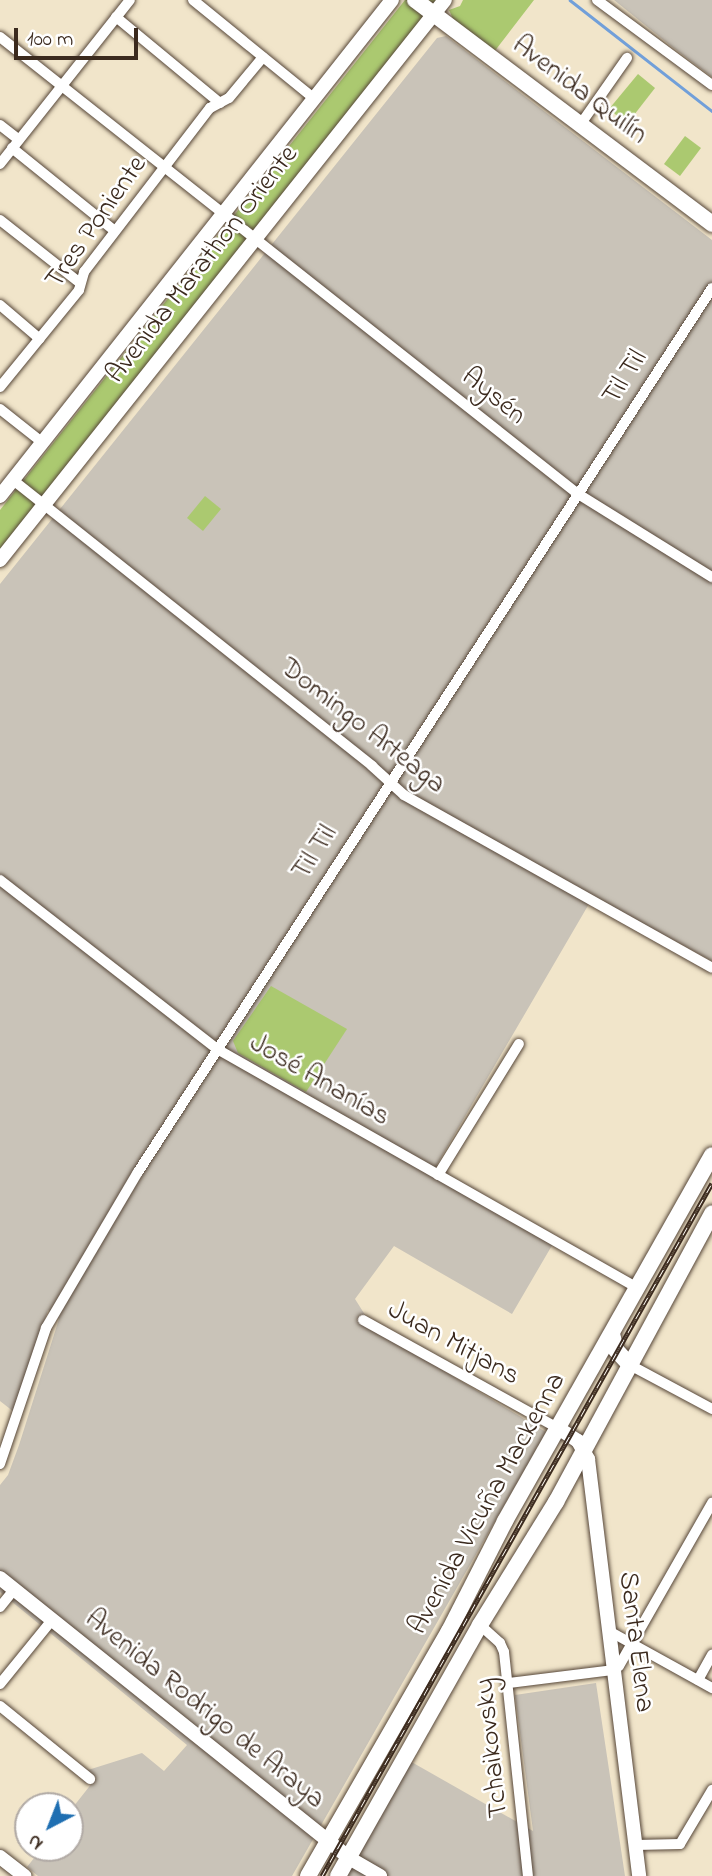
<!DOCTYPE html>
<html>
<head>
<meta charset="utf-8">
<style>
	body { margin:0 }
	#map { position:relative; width:712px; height:1876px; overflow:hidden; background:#f1e5ca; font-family:"Indie Flower",sans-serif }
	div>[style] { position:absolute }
	.industrial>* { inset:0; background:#c9c3b8 }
	.green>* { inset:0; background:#abc970 }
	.stream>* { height:2.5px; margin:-1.25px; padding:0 1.25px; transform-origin:1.25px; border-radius:1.25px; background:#719fd9 }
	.roads { filter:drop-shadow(0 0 2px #564638) drop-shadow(0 0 2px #564638) }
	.street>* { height:10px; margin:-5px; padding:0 5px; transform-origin:5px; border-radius:5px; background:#fff }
	.secondary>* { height:14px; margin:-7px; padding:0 7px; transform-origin:7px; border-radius:7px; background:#fff }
	.primary>* { height:16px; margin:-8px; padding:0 8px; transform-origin:8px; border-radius:8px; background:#fff }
	.rail>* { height:5px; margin-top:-2.5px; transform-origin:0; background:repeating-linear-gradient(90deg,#fff 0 8px,#3b2a1e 0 16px); box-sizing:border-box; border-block:2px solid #3b2a1e }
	span { translate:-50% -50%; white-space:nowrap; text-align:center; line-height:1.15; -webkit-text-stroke:5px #fff; paint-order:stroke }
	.street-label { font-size:28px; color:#3b2a1e }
	.north { position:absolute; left:14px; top:1792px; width:70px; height:70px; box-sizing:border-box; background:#fff; border:2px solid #b1aaa5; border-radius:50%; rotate:222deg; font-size:19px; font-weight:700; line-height:28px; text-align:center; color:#3b2a1e }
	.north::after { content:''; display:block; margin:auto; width:24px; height:32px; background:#1f6fb2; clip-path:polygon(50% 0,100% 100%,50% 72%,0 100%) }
	.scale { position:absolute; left:14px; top:28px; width:124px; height:32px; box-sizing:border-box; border:4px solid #3b2a1e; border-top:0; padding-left:9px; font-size:21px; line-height:24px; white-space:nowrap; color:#3b2a1e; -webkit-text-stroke:5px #fff; paint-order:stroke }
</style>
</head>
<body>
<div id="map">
	<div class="industrial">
		<i style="clip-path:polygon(614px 0,712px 0,712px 77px,671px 46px)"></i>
		<i style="clip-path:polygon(446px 36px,712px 240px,712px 961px,593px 897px,435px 1168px,554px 1242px,512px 1314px,394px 1246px,355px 1299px,374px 1329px,546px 1432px,292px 1876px,38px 1876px,27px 1867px,42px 1848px,70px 1848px,70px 1811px,96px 1778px,88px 1770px,142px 1753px,164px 1771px,187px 1745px,0 1592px,0 1485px,8px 1475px,19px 1445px,59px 1319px,48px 1310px,14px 1412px,0 1401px,0 584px,437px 38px)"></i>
		<i style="clip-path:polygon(596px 1683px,625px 1876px,342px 1876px,408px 1760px,533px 1831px,515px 1695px)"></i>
	</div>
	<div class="green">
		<i style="clip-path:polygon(405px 0,440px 0,0 556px,0 510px)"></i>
		<i style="clip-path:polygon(463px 0,534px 0,494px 52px,454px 21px,449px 10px,460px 6px)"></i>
		<i style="clip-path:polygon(638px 74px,655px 88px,627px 124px,609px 109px)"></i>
		<i style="clip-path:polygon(685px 136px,701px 148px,680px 176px,664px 164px)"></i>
		<i style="clip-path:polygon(205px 496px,221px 509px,203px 531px,187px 518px)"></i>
		<i style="clip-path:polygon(271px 986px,347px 1029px,306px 1092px,238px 1053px,233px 1041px)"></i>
	</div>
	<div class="stream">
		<i style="left:570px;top:0;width:180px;rotate:38deg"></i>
	</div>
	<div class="roads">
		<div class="street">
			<i style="left:193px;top:0;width:157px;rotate:39.1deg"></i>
			<i style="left:597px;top:0;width:143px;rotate:36.5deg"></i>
			<i style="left:116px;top:17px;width:135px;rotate:39.6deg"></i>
			<i style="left:0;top:37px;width:737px;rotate:38.33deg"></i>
			<i style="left:578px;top:494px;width:158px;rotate:31.8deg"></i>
			<i style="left:0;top:125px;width:24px;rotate:38deg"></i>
			<i style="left:580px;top:125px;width:82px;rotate:-55deg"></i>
			<i style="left:12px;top:148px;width:132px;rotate:38.9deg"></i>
			<i style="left:0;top:164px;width:209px;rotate:-51.6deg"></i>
			<i style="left:0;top:220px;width:102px;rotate:38.2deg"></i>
			<i style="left:0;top:305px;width:52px;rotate:40.4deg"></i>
			<i style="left:0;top:387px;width:125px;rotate:-50.8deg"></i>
			<i style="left:79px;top:290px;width:19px;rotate:-74deg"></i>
			<i style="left:84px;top:272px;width:207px;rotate:-52.5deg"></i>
			<i style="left:210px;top:108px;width:21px;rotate:-28deg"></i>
			<i style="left:229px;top:98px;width:53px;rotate:-50.3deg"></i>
			<i style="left:0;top:409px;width:55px;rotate:38.3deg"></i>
			<i style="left:13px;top:480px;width:459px;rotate:38.5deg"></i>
			<i style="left:372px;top:766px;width:43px;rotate:42.2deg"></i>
			<i style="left:404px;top:795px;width:353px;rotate:29.3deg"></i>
			<i style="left:0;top:880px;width:275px;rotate:37.9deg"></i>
			<i style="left:217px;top:1049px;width:483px;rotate:29.6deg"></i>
			<i style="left:438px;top:1175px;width:154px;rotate:-58.3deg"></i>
			<i style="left:363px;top:1320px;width:223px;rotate:29deg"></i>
			<i style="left:630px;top:1365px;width:93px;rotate:28.2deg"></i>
			<i style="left:0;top:1464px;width:144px;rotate:-71.3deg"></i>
			<i style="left:46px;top:1328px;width:181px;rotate:-59.5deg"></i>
			<i style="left:138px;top:1172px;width:1054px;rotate:-57deg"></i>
			<i style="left:0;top:1607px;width:22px;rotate:-51deg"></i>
			<i style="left:480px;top:1625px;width:27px;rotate:42deg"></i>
			<i style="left:500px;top:1643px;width:10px;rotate:66deg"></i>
			<i style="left:504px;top:1652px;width:225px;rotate:83.9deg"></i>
			<i style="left:609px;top:1631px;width:118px;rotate:29deg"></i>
			<i style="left:698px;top:1680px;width:29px;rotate:-61deg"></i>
			<i style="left:509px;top:1683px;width:106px;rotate:-7.1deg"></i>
			<i style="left:614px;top:1670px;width:6px;rotate:-39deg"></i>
			<i style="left:619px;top:1666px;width:188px;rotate:-60.3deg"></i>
			<i style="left:0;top:1684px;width:82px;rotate:-50.9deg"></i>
			<i style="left:0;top:1706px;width:116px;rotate:39deg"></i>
			<i style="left:636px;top:1845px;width:44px;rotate:-1.3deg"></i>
			<i style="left:680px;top:1844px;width:63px;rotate:-59.3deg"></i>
		</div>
		<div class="secondary">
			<i style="left:0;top:496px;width:632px;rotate:-51.68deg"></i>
			<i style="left:0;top:560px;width:715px;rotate:-51.53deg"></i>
			<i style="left:558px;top:1428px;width:24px;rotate:33deg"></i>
			<i style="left:578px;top:1441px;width:21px;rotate:61deg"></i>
			<i style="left:588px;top:1459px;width:420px;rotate:83deg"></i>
			<i style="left:0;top:1578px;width:447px;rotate:38.7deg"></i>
			<i style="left:349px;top:1858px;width:36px;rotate:30deg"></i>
			<i style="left:0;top:1857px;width:31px;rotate:38deg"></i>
		</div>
		<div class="primary">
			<i style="left:415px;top:0;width:372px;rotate:37deg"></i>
			<i style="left:612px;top:1334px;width:16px;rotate:76deg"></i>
			<i style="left:616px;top:1350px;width:21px;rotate:47deg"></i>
			<i style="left:308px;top:1876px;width:283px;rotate:-60.1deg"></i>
			<i style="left:449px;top:1631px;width:123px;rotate:-63deg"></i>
			<i style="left:505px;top:1521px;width:420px;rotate:-60.5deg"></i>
			<i style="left:338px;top:1876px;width:288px;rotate:-60.5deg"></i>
			<i style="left:480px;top:1625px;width:145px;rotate:-58.3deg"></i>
			<i style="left:556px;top:1502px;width:328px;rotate:-61.6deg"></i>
		</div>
	</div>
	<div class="rail">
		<i style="left:322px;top:1876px;width:795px;rotate:-60.63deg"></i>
	</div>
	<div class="street-label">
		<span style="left:579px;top:91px;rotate:37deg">Avenida Quilín</span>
		<span style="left:97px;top:223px;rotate:-55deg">Tres Poniente</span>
		<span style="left:203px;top:265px;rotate:-52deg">Avenida Marathon Oriente</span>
		<span style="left:626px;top:378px;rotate:-57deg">Til Til</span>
		<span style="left:493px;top:397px;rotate:39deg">Aysén</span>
		<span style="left:362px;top:727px;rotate:38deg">Domingo Arteaga</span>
		<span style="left:316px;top:853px;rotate:-57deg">Til Til</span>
		<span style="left:319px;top:1081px;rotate:30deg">José Ananías</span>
		<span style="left:453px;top:1344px;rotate:29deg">Juan Mitjans</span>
		<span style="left:488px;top:1504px;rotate:-61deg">Avenida Vicuña Mackenna</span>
		<span style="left:635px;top:1642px;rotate:83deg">Santa Elena</span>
		<span style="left:204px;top:1710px;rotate:39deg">Avenida Rodrigo de Araya</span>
		<span style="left:493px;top:1748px;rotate:-96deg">Tchaikovsky</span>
	</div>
	<div class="north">N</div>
	<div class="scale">100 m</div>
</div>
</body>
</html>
